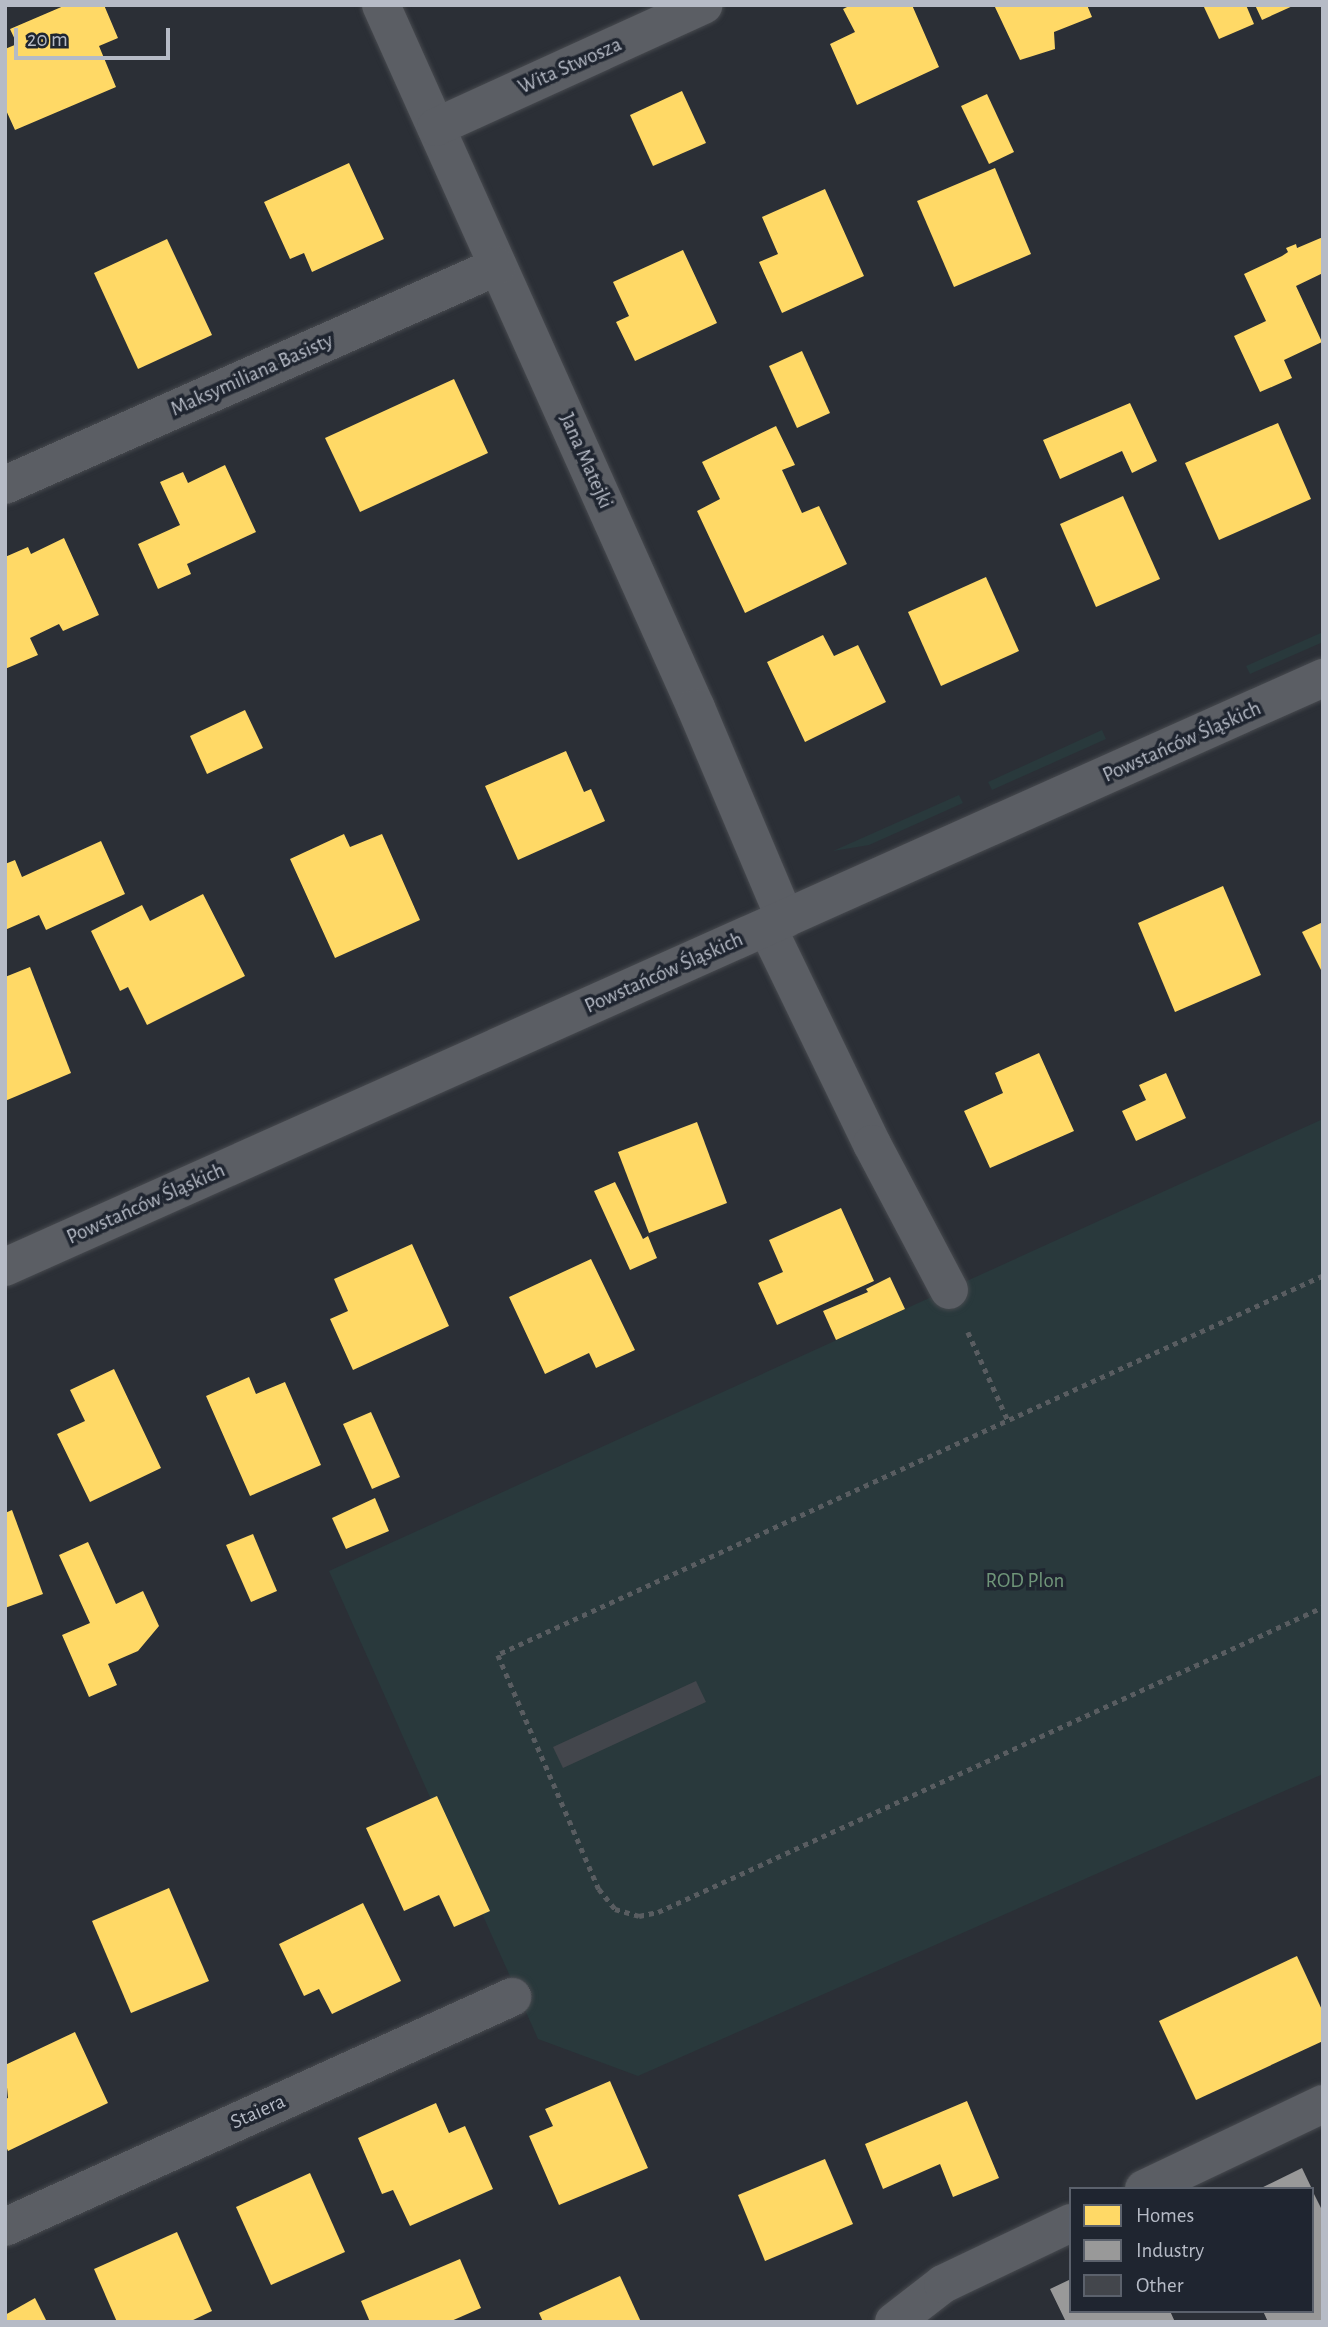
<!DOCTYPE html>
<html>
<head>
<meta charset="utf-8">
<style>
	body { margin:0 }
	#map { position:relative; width:1328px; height:2327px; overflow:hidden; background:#2b2f36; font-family:"Alegreya Sans",sans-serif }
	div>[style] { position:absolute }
	.green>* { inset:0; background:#29393c }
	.homes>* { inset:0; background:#ffd966 }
	.industry>* { inset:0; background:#999 }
	.building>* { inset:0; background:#43464c }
	.path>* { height:4.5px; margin-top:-2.25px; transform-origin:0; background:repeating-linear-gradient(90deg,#595d61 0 5px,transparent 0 10px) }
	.roads { filter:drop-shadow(0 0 2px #474a4f) drop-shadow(0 0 2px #474a4f) }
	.minor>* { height:38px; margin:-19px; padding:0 19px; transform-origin:19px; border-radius:19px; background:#5b5e64 }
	span { translate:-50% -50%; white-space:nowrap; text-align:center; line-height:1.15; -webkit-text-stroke:7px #1f2530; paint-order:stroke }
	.street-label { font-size:21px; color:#b6bbc6 }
	.park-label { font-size:21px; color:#6f9579 }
	.frame { position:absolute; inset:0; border:7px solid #b6bbc6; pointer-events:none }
	.legend { position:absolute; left:1069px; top:2187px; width:245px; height:126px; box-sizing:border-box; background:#1f2530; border:2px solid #5b616c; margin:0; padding:9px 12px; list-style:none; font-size:21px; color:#b6bbc6 }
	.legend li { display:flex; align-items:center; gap:14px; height:35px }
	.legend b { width:35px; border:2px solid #5b616c }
	.scale { position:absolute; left:14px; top:28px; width:156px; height:32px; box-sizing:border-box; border:4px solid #b6bbc6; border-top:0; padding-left:9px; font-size:21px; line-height:24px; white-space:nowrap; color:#b6bbc6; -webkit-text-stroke:5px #1f2530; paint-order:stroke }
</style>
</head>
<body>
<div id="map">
	<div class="green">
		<i style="clip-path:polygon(1323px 632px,1323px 642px,1250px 674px,1246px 666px)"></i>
		<i style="clip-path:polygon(1102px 730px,1106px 739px,992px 790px,988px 782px)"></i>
		<i style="clip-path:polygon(959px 795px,963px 803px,869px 845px,833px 851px)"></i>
		<i style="clip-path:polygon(1323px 1119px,1323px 1774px,638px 2076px,538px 2039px,329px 1571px)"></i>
	</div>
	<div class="homes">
		<i style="clip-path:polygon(66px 5px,104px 5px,118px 38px,99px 46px,116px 87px,15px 130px,5px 108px,5px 49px,17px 44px,10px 29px)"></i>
		<i style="clip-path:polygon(851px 5px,912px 5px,939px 67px,857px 105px,830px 44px,855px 32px,843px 9px)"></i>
		<i style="clip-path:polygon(994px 5px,1087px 5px,1092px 17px,1054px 32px,1055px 49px,1020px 60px)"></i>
		<i style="clip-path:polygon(1203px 5px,1246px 5px,1254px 24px,1219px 39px)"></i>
		<i style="clip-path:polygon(1255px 5px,1295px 5px,1262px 20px)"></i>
		<i style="clip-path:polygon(682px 91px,706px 143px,653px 166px,630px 115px)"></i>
		<i style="clip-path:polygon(987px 94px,1014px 152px,989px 164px,961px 106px)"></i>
		<i style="clip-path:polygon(349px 163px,384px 239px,312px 272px,304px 253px,290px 259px,264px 202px)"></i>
		<i style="clip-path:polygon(995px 168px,1031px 254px,954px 287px,917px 201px)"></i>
		<i style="clip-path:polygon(825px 189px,864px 276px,782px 313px,759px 262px,778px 254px,762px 217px)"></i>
		<i style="clip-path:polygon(1323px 237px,1323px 273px,1296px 286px,1322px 342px,1284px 360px,1292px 378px,1260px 392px,1234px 336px,1266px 321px,1244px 274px,1282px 256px,1288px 252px,1286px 248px,1296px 244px,1297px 248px)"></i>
		<i style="clip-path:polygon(167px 239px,212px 335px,138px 369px,94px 273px)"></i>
		<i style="clip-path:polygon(683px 250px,717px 323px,635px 361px,616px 322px,629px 316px,613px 282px)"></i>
		<i style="clip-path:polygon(802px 351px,830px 413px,797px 428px,769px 366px)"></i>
		<i style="clip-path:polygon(454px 379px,488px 453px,360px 512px,325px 438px)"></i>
		<i style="clip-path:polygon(1130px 403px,1157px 461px,1132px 473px,1122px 451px,1060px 479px,1043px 440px)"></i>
		<i style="clip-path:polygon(1278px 423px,1311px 499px,1219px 540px,1185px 463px)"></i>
		<i style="clip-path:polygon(776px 426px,795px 465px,782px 470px,802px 513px,819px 506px,847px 564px,745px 613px,697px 511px,720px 499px,702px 462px)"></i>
		<i style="clip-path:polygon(225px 465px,256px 532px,187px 564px,191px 574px,158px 589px,138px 544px,180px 525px,160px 482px,183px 472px,188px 483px)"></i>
		<i style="clip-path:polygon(1123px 496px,1160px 579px,1096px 607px,1060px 524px)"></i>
		<i style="clip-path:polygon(64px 538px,99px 615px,63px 631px,59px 624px,30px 638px,38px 655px,5px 669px,5px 557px,28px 547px,31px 554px)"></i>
		<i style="clip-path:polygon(986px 577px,1019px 651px,941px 686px,908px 612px)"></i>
		<i style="clip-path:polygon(823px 635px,834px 656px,858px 645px,886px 702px,805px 742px,767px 662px)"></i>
		<i style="clip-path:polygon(245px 710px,263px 748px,207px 774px,190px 736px)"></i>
		<i style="clip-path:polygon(566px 751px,584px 792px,591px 789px,605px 821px,518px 860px,485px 786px)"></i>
		<i style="clip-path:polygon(344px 834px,350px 847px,382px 834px,420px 920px,335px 958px,290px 859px)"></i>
		<i style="clip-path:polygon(101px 841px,125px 894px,46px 930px,39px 915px,5px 930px,5px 864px,15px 860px,22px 877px)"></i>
		<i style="clip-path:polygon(1223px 886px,1261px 975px,1175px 1012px,1138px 923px)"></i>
		<i style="clip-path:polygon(203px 894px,245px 976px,147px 1025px,128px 987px,120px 991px,91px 931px,142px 905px,150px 921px)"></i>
		<i style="clip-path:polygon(1323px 922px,1323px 974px,1302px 932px)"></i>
		<i style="clip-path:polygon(30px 967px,71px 1073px,5px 1101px,5px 977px)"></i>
		<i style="clip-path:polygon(1039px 1053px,1074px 1131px,990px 1168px,964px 1111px,1003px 1093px,995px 1073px)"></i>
		<i style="clip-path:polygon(1166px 1073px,1186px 1118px,1136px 1141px,1122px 1111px,1146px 1100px,1139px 1085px)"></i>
		<i style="clip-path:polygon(697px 1122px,727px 1203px,649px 1233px,618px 1152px)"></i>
		<i style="clip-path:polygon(615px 1182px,643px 1239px,648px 1236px,657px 1258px,630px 1270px,594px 1191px)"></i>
		<i style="clip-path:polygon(841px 1208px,874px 1281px,777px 1325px,758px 1283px,783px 1272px,769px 1240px)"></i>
		<i style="clip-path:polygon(412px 1244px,449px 1326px,353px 1370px,330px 1319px,348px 1311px,334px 1279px)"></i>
		<i style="clip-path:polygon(591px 1259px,635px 1350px,596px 1368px,589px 1353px,545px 1374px,509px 1297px)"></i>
		<i style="clip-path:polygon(890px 1277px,905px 1309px,836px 1340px,823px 1311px,868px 1292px,866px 1289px)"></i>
		<i style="clip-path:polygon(114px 1369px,161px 1468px,90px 1502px,57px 1434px,85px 1421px,70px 1390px)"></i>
		<i style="clip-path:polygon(249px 1377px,256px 1394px,285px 1382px,321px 1465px,250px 1496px,206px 1396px)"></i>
		<i style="clip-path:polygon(371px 1412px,400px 1477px,372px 1489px,343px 1424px)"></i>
		<i style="clip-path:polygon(375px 1498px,389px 1531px,346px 1549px,332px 1518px)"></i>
		<i style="clip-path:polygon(12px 1510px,43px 1594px,5px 1608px,5px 1513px)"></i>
		<i style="clip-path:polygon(253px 1534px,277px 1591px,251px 1602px,226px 1545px)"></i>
		<i style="clip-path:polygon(88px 1542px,116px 1604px,143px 1591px,159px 1626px,138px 1651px,108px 1664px,117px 1685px,89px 1697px,62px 1635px,90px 1623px,59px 1555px)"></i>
		<i style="clip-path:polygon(437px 1796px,490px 1911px,454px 1927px,439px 1895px,404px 1911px,366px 1828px)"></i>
		<i style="clip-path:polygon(169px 1888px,209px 1981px,131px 2013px,92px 1921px)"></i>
		<i style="clip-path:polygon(363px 1903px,401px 1981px,332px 2014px,319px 1989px,304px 1996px,279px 1944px)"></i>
		<i style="clip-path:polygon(1297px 1956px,1323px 2012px,1323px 2041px,1196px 2100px,1159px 2021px)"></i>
		<i style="clip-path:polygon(75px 2032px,108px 2103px,8px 2151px,5px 2144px,5px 2099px,8px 2098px,5px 2065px)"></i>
		<i style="clip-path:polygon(610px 2081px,648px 2168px,559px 2205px,529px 2136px,553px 2126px,545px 2109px)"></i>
		<i style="clip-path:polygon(967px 2101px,999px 2178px,953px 2197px,940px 2164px,883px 2189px,865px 2144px)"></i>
		<i style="clip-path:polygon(436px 2103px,449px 2133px,465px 2126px,493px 2189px,410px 2226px,393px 2190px,382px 2194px,358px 2138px)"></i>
		<i style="clip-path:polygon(825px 2159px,853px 2224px,765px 2261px,738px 2195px)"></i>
		<i style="clip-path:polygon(310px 2173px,345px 2252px,271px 2285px,236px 2207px)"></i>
		<i style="clip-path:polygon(177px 2232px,212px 2311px,189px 2322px,117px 2322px,94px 2269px)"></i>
		<i style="clip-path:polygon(460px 2259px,481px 2308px,449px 2322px,370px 2322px,361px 2301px)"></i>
		<i style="clip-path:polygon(620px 2276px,641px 2322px,543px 2322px,539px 2313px)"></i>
		<i style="clip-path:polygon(35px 2298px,47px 2322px,5px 2322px,5px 2315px)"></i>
	</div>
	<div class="industry">
		<i style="clip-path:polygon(1302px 2168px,1312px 2189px,1259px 2189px)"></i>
		<i style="clip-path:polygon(1312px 2190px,1323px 2212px,1323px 2322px,1268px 2322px,1263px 2311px,1312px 2311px)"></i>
		<i style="clip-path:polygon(1071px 2279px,1071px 2311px,1170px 2311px,1175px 2322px,1066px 2322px,1050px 2289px)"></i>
	</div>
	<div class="building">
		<i style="clip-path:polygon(696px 1681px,706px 1702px,563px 1768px,553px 1747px)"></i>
	</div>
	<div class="path">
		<i style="left:1323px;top:1276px;width:908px;rotate:155.33deg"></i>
		<i style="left:498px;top:1655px;width:255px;rotate:66.7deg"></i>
		<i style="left:599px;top:1889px;width:26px;rotate:51deg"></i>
		<i style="left:615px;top:1909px;width:25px;rotate:16deg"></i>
		<i style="left:639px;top:1916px;width:19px;rotate:-12deg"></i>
		<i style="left:658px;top:1912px;width:732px;rotate:-24.64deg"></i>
		<i style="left:968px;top:1332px;width:97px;rotate:65.6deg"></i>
	</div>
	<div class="roads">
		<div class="minor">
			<i style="left:381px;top:5px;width:770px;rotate:65.86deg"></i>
			<i style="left:696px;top:708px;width:229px;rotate:67.1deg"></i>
			<i style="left:436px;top:127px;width:294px;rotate:-24.5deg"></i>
			<i style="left:5px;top:485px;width:539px;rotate:-23.95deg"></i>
			<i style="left:767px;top:927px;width:241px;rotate:64.2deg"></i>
			<i style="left:872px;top:1144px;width:165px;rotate:62.2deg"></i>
			<i style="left:5px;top:1267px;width:1444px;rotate:-24.08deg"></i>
			<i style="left:1144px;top:2189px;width:198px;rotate:-25.4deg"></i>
			<i style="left:5px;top:2227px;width:557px;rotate:-24.4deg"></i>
			<i style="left:894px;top:2322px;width:62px;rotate:-37.8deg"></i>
			<i style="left:943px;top:2284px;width:142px;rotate:-25.5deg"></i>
		</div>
	</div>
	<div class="street-label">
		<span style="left:570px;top:66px;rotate:-24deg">Wita Stwosza</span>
		<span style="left:252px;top:375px;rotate:-24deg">Maksymiliana Basisty</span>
		<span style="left:586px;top:461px;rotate:66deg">Jana Matejki</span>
		<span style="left:1182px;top:742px;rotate:-24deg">Powstańców Śląskich</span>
		<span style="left:664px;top:973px;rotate:-24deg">Powstańców Śląskich</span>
		<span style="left:146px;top:1204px;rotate:-24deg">Powstańców Śląskich</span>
		<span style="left:258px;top:2112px;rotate:-24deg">Staiera</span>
	</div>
	<div class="park-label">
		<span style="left:1025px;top:1581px">ROD Plon</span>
	</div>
	<div class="frame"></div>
	<ul class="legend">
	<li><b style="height:19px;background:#ffd966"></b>Homes</li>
	<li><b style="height:19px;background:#999"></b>Industry</li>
	<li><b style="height:19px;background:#43464c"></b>Other</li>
	</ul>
	<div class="scale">20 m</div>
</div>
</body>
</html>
